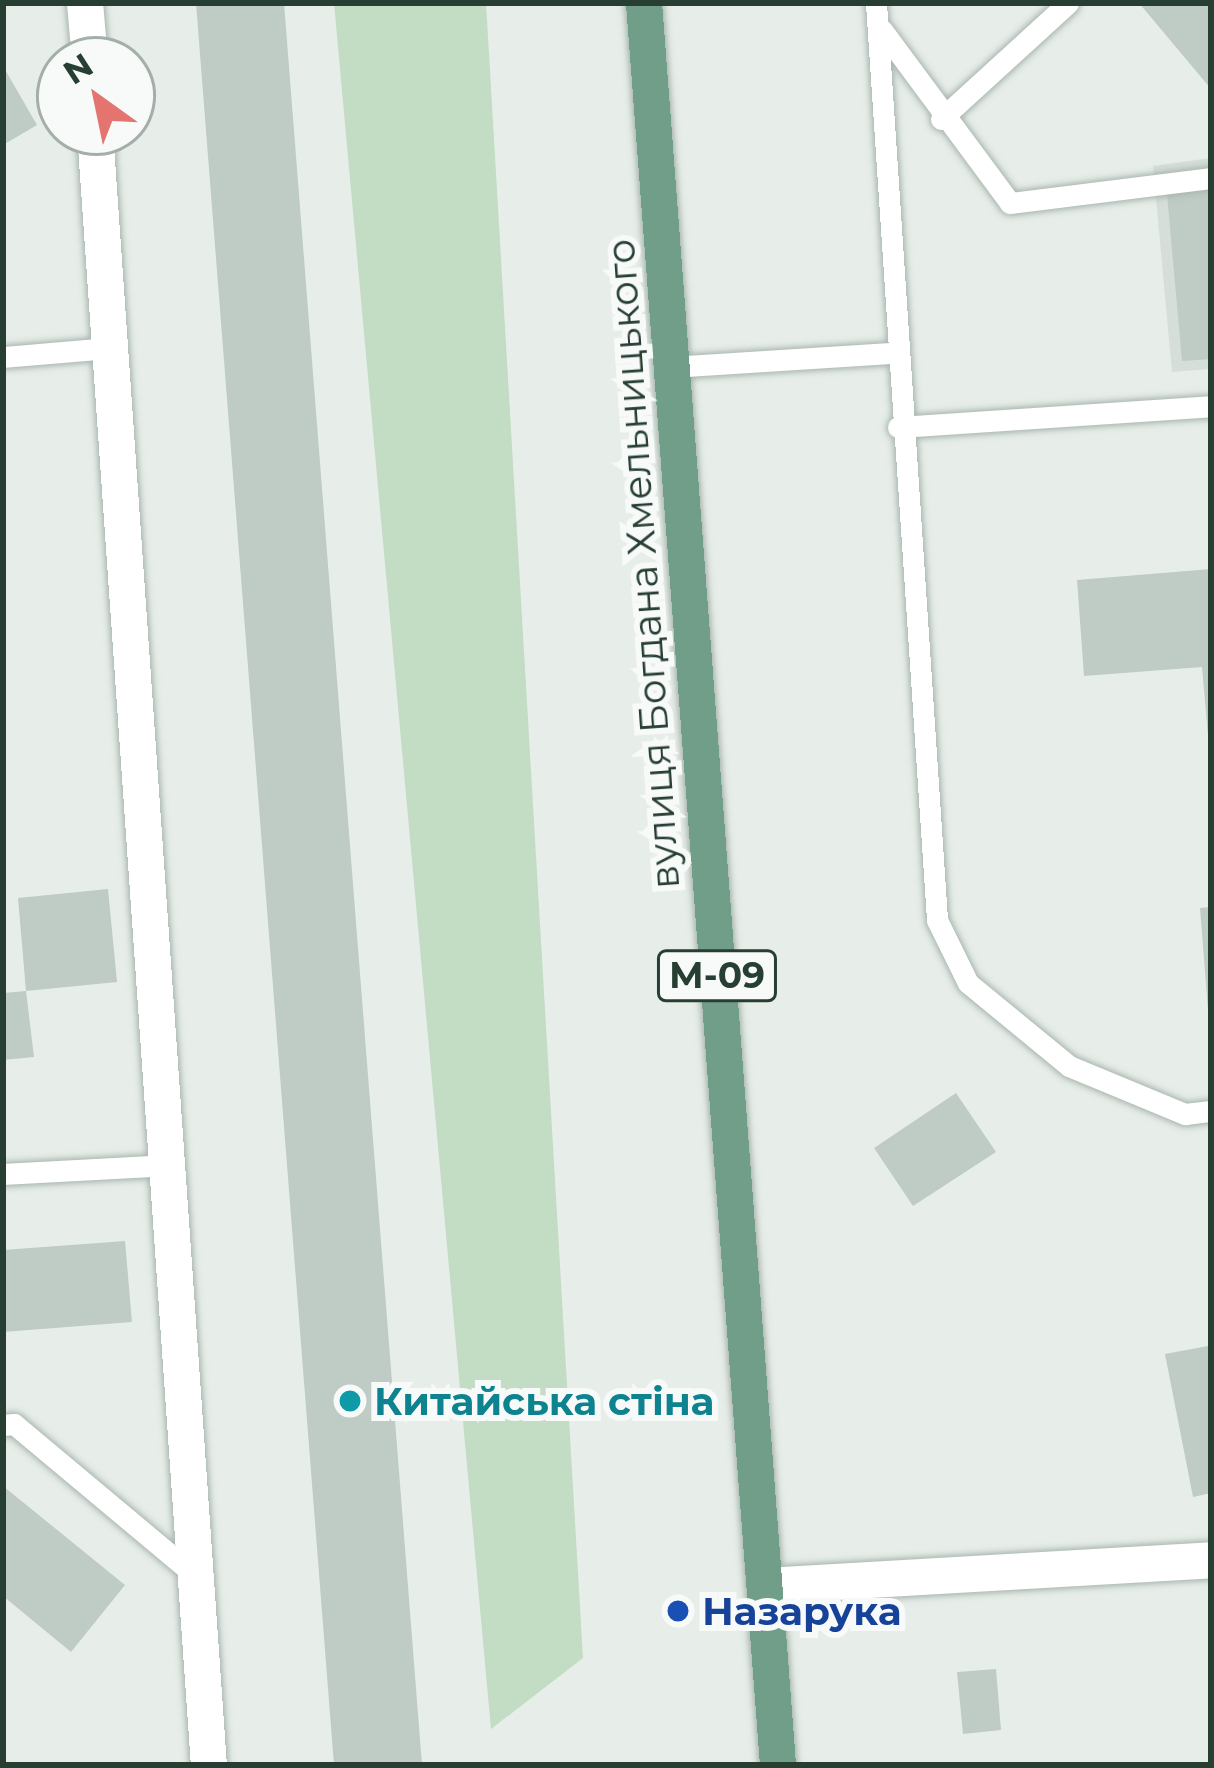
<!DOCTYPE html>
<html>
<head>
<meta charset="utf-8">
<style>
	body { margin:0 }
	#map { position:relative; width:1214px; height:1768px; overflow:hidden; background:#e7eee9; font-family:Montserrat,sans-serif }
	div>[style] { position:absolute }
	.built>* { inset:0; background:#d5ded8 }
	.green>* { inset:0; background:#c3dcc4 }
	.building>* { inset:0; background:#bfcbc5 }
	.roads { filter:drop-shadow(0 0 3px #aab6af) drop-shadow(0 0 3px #aab6af) }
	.service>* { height:21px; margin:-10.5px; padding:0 10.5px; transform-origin:10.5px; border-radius:10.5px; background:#fff }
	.minor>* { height:36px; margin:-18px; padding:0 18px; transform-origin:18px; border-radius:18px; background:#fff }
	.primary>* { height:36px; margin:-18px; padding:0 18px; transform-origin:18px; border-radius:18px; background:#709e89 }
	.dots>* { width:33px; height:33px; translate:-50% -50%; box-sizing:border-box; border:6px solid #f7faf8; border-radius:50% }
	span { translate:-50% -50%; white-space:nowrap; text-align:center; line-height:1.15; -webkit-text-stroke:12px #f7faf8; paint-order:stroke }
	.shield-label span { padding:3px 9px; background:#f7faf8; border:3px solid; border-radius:9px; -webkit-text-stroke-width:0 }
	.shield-label { font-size:36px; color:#273e33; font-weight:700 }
	.street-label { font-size:39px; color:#273e33 }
	.culture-label { font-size:39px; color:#0d838f; font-weight:700 }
	.left { translate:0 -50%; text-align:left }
	.transit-label { font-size:39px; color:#164399; font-weight:700 }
	.frame { position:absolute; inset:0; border:6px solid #273e33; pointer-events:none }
	.north { position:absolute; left:36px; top:36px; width:120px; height:120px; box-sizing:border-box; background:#f7faf8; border:3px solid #a4afa9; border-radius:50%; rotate:327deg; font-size:33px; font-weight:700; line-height:48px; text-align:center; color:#273e33 }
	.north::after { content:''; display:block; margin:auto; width:42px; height:54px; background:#e3746f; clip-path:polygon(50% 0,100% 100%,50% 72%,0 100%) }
</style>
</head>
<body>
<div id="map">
	<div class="built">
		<i style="clip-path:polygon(1211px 158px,1211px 369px,1172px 372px,1153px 166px)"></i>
	</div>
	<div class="green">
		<i style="clip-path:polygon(334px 3px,486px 3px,583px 1658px,491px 1729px)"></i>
	</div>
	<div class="building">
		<i style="clip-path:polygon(196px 3px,284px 3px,422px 1765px,334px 1765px)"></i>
		<i style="clip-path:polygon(1139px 3px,1211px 3px,1211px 89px,1170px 40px)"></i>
		<i style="clip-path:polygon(3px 66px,37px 125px,3px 145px)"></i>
		<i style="clip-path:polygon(1211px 190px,1211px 359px,1182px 361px,1167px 194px)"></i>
		<i style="clip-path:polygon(1211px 569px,1211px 736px,1208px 736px,1202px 667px,1084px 676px,1077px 580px)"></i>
		<i style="clip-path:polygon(108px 889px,117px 982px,26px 991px,18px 898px)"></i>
		<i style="clip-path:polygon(1211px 907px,1211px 1010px,1208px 1010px,1200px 908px)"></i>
		<i style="clip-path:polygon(26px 991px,34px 1057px,3px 1060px,3px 993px)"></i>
		<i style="clip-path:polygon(956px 1093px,996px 1152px,913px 1206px,874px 1148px)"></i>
		<i style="clip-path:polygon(125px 1241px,132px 1322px,3px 1332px,3px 1250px)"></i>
		<i style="clip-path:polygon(1208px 1346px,1211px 1493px,1193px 1497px,1165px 1354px)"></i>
		<i style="clip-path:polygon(3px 1486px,125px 1585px,71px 1652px,3px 1596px)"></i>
		<i style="clip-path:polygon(996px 1669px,1001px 1730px,963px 1734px,957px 1672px)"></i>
	</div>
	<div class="roads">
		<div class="service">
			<i style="left:876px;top:3px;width:919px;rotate:86.19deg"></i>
			<i style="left:937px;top:920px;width:70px;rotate:63.8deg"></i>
			<i style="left:968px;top:983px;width:131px;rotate:39.4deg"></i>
			<i style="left:1069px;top:1066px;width:126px;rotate:22.5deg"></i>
			<i style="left:1185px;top:1114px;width:26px;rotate:-7deg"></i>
			<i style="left:882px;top:30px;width:215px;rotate:53.5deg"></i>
			<i style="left:1010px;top:203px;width:203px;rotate:-7.1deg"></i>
			<i style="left:941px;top:119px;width:172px;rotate:-42.4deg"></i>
			<i style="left:3px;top:357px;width:108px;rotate:-4.8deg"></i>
			<i style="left:669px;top:367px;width:223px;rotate:-3.6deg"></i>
			<i style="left:898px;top:427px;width:314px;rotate:-3.8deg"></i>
			<i style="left:3px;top:1174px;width:166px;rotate:-3.1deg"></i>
			<i style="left:3px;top:1425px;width:11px;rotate:-5deg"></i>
			<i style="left:14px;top:1424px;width:240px;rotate:39.9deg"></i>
		</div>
		<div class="minor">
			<i style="left:85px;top:3px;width:57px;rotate:85deg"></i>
			<i style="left:95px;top:132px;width:1637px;rotate:86.01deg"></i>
			<i style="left:766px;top:1586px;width:446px;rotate:-3.3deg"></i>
		</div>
		<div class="primary">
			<i style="left:644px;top:3px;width:1767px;rotate:85.65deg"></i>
		</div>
	</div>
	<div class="dots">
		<i style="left:350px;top:1401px;background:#0f9aa8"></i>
		<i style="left:678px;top:1611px;background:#1a4fb4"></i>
	</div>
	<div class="shield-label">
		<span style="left:717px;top:976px">М-09</span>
	</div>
	<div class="street-label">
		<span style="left:643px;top:564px;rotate:-94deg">вулиця Богдана Хмельницького</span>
	</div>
	<div class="culture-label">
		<span class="left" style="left:374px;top:1401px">Китайська стіна</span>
	</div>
	<div class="transit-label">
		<span class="left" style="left:702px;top:1611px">Назарука</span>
	</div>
	<div class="frame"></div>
	<div class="north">N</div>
</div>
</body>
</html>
